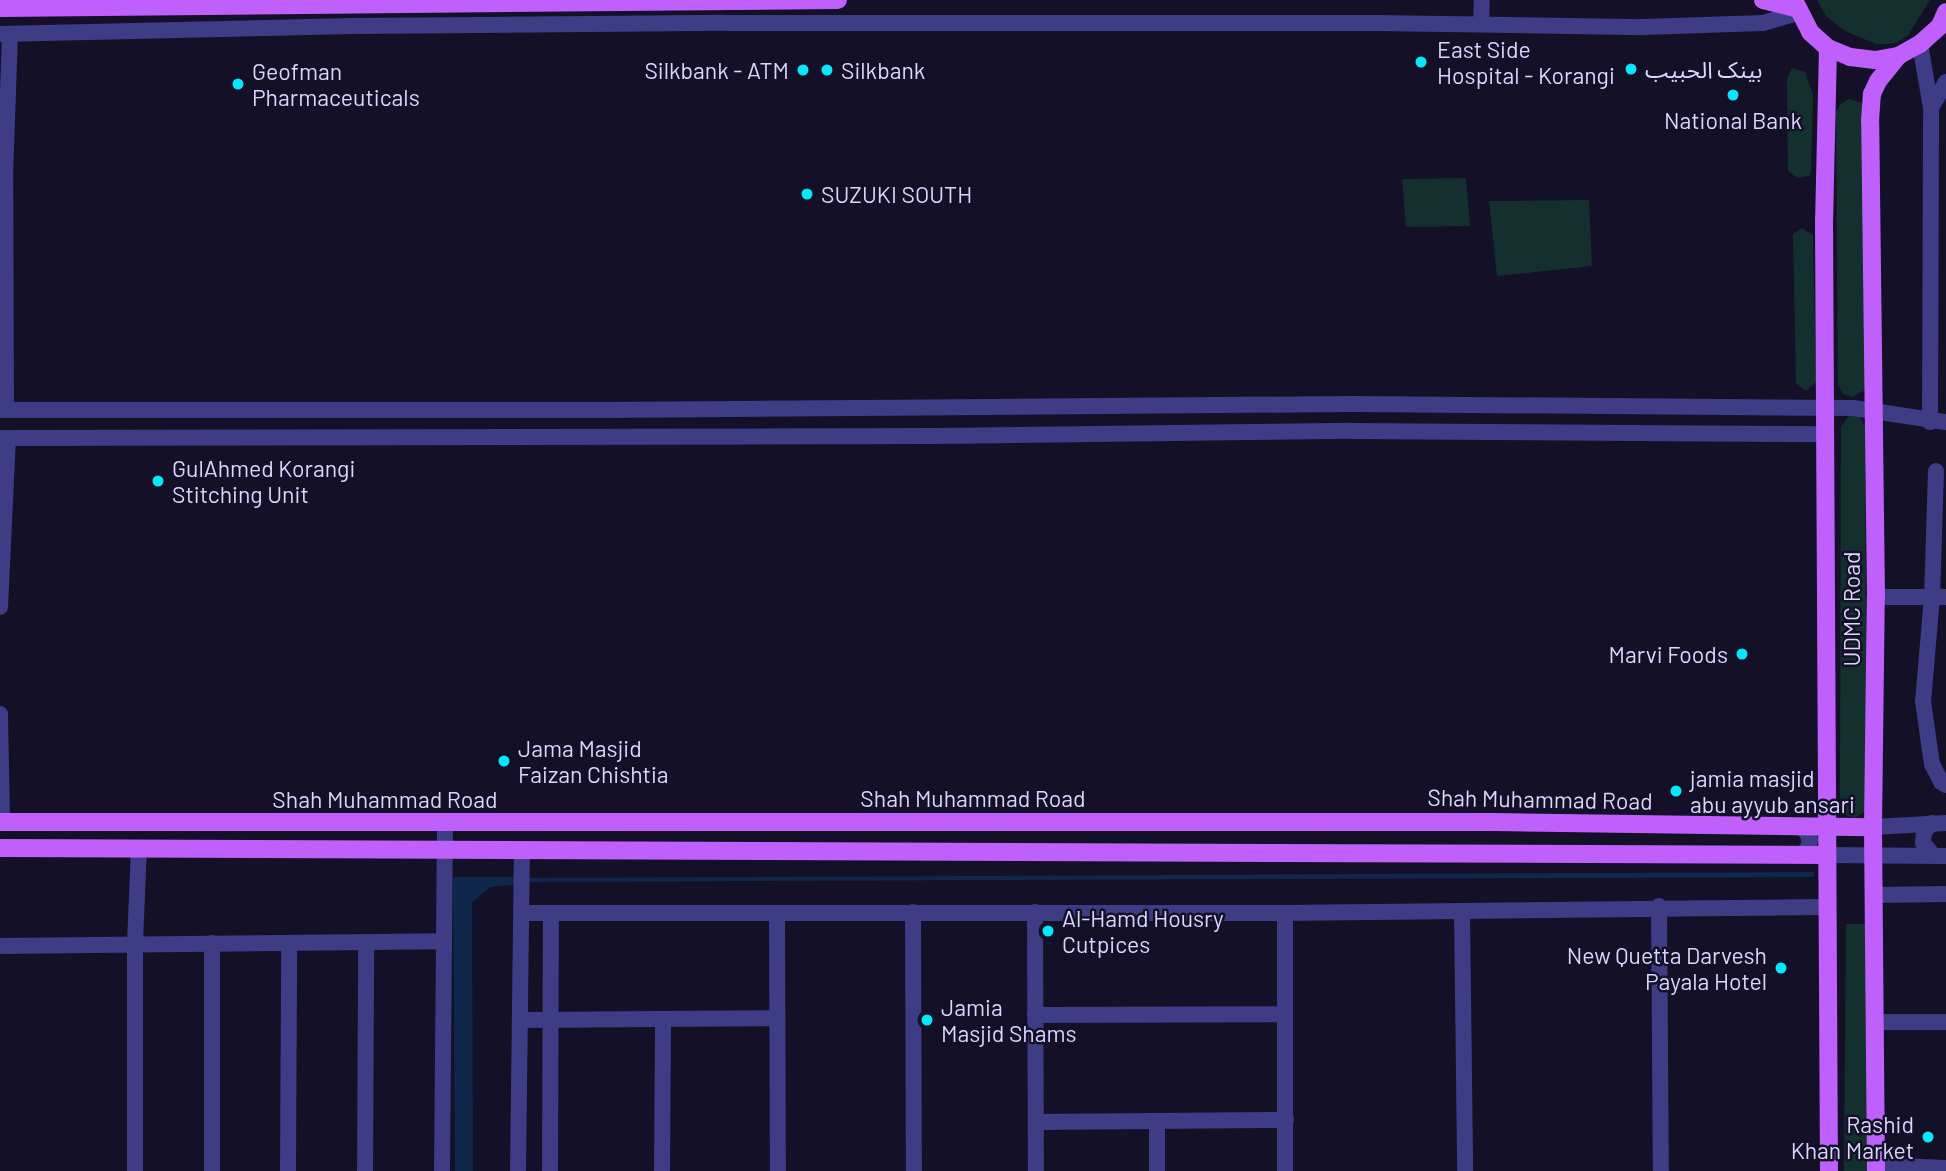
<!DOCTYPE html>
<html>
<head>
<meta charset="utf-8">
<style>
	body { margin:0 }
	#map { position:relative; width:1946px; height:1171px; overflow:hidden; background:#131027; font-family:Barlow,"Noto Sans Arabic",sans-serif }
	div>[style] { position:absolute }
	.green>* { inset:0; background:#13302f }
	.water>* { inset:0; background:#0f274b }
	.minor>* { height:16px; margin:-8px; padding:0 8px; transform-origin:8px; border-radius:8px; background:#3d3c85 }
	.major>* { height:18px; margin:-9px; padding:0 9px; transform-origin:9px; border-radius:9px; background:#bf5ffc }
	.dots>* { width:19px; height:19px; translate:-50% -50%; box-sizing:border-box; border:4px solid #131027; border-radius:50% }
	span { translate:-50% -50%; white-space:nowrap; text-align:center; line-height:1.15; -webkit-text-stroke:5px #131027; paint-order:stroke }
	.poi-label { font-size:23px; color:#dad6fe }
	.left { translate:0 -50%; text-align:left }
	.right { translate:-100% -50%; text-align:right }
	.street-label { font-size:23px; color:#dad6fe }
</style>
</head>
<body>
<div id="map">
	<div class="green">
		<i style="clip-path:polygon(1817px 0,1930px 0,1908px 35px,1897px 43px,1886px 44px,1876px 44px,1845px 31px,1826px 16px)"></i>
		<i style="clip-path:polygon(1792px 68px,1805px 72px,1813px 95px,1811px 172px,1809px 176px,1797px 178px,1788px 171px,1787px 79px)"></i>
		<i style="clip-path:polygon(1849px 99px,1863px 103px,1865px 390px,1852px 397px,1843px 394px,1838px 385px,1836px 112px,1841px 104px)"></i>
		<i style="clip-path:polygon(1466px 178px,1470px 226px,1406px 227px,1402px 179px)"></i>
		<i style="clip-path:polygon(1589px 200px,1592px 266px,1497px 276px,1489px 201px)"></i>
		<i style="clip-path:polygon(1802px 228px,1813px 235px,1816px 382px,1806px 391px,1796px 383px,1793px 234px)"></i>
		<i style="clip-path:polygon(1849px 415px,1860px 417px,1865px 427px,1867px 810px,1855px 818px,1845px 815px,1840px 807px,1841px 427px)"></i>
		<i style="clip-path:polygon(1846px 924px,1869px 924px,1867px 1171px,1844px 1171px)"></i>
	</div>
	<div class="water">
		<i style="clip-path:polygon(1814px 872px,1814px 877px,1292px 879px,526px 882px,525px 878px)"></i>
		<i style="clip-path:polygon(453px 877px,514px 877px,513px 885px,490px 887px,472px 903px,473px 1171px,455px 1171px)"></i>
	</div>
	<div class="minor">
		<i style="left:1481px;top:23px;width:23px;rotate:-88deg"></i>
		<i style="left:0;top:34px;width:354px;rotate:-1.3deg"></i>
		<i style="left:354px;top:26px;width:371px;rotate:-0.5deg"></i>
		<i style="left:725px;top:23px;width:653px"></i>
		<i style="left:1378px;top:23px;width:266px;rotate:0.9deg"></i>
		<i style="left:1644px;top:27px;width:119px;rotate:-1.9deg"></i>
		<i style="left:1763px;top:23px;width:36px;rotate:-16deg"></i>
		<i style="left:1920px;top:44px;width:65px;rotate:80.2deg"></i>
		<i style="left:6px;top:409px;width:232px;rotate:-90.2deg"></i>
		<i style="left:5px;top:177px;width:143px;rotate:-88deg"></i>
		<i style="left:0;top:410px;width:602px"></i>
		<i style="left:602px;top:410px;width:751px;rotate:-0.46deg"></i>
		<i style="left:1353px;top:404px;width:500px;rotate:0.46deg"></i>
		<i style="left:1853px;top:408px;width:94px;rotate:8.6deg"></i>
		<i style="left:1930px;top:422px;width:314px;rotate:-89.8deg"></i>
		<i style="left:1931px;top:108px;width:30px;rotate:-60deg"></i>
		<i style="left:0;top:438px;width:932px;rotate:-0.12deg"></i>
		<i style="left:932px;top:436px;width:421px;rotate:-0.7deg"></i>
		<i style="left:1353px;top:431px;width:472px;rotate:0.4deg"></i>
		<i style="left:1936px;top:471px;width:126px;rotate:91.8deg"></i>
		<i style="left:1932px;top:597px;width:104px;rotate:94.9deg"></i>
		<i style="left:1923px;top:701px;width:64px;rotate:81.9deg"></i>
		<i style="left:1932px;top:764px;width:20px;rotate:63deg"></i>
		<i style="left:1941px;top:782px;width:6px;rotate:31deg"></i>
		<i style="left:1876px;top:597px;width:70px"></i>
		<i style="left:0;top:607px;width:169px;rotate:-87.3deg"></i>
		<i style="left:0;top:714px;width:108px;rotate:88.9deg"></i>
		<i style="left:1932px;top:823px;width:12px;rotate:132deg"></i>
		<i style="left:1924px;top:832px;width:11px;rotate:95deg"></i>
		<i style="left:1923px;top:843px;width:17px;rotate:50deg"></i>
		<i style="left:1798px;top:826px;width:9px;rotate:32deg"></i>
		<i style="left:1806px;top:831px;width:10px;rotate:66deg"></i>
		<i style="left:1810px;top:840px;width:9px;rotate:103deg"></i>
		<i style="left:1808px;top:849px;width:9px;rotate:144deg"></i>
		<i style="left:1873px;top:827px;width:73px;rotate:-3.1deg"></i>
		<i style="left:1827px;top:855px;width:119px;rotate:0.5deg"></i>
		<i style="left:1874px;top:895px;width:72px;rotate:-0.8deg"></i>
		<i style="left:1659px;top:906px;width:265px;rotate:89.6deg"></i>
		<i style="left:913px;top:912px;width:259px;rotate:89.8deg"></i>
		<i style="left:1035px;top:912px;width:259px;rotate:89.8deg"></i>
		<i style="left:1462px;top:912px;width:259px;rotate:89.3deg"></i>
		<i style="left:522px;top:913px;width:763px"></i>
		<i style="left:1285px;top:913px;width:541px;rotate:-0.64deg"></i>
		<i style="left:777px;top:914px;width:257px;rotate:89.8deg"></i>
		<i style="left:212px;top:943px;width:228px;rotate:90deg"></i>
		<i style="left:0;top:946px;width:442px;rotate:-0.6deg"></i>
		<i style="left:1035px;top:1015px;width:250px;rotate:-0.2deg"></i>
		<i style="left:520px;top:1020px;width:257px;rotate:-0.4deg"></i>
		<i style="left:1874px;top:1022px;width:72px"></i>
		<i style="left:1036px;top:1122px;width:250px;rotate:-0.5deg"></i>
		<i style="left:1876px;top:1165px;width:70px;rotate:2.5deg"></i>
		<i style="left:135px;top:1171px;width:228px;rotate:-90deg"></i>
		<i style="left:135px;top:943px;width:95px;rotate:-87.6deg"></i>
		<i style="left:288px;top:1171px;width:228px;rotate:-89.7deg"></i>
		<i style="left:365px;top:1171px;width:228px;rotate:-89.7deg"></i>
		<i style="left:442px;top:1171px;width:347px;rotate:-89.5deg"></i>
		<i style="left:518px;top:1171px;width:321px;rotate:-89.3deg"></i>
		<i style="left:550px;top:1171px;width:258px;rotate:-89.8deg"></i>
		<i style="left:662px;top:1171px;width:152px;rotate:-89.6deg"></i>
		<i style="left:1157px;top:1171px;width:50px;rotate:-90deg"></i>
		<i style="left:1285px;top:1171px;width:258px;rotate:-90deg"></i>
	</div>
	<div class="major">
		<i style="left:1763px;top:0;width:33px;rotate:14deg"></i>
		<i style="left:1794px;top:0;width:36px;rotate:63deg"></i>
		<i style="left:1810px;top:32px;width:24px;rotate:42deg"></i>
		<i style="left:1828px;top:48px;width:24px;rotate:22deg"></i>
		<i style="left:1850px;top:57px;width:25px;rotate:7deg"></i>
		<i style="left:1875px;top:60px;width:23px;rotate:-10deg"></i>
		<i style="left:1898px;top:56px;width:25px;rotate:-29deg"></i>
		<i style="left:1920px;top:44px;width:27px;rotate:-42deg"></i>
		<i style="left:1940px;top:26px;width:15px;rotate:-67deg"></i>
		<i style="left:0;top:8px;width:838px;rotate:-0.55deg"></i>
		<i style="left:1828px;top:48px;width:172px;rotate:91.3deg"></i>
		<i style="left:1824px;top:220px;width:951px;rotate:89.7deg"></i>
		<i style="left:0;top:822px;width:1494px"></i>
		<i style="left:1494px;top:822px;width:379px;rotate:0.8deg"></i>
		<i style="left:0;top:848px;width:1827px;rotate:0.22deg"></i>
		<i style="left:1876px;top:1171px;width:344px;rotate:-90.5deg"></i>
		<i style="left:1873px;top:827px;width:230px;rotate:-89.3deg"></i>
		<i style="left:1876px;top:597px;width:476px;rotate:-90.7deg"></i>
		<i style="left:1870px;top:121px;width:27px;rotate:-86deg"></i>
		<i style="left:1872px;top:94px;width:14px;rotate:-65deg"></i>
		<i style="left:1878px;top:81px;width:32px;rotate:-51deg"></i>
	</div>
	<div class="dots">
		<i style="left:1421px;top:62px;background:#05e7fb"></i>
		<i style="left:1631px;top:69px;background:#05e7fb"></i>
		<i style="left:803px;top:70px;background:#05e7fb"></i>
		<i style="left:827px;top:70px;background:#05e7fb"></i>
		<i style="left:238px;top:84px;background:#05e7fb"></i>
		<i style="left:1733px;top:95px;background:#05e7fb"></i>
		<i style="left:807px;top:194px;background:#05e7fb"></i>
		<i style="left:158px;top:481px;background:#05e7fb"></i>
		<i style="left:1742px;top:654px;background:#05e7fb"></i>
		<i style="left:504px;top:761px;background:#05e7fb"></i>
		<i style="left:1676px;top:791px;background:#05e7fb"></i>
		<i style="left:1048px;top:931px;background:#05e7fb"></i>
		<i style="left:1781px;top:968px;background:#05e7fb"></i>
		<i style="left:927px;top:1020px;background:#05e7fb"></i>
		<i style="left:1928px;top:1137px;background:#05e7fb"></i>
	</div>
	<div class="poi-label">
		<span class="left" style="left:1437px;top:62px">East Side<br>Hospital - Korangi</span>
		<span class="left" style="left:1645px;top:69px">بينک الحبيب</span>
		<span class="right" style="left:789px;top:70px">Silkbank - ATM</span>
		<span class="left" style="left:841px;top:70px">Silkbank</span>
		<span class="left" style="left:252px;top:84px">Geofman<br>Pharmaceuticals</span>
		<span style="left:1733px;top:120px">National Bank</span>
		<span class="left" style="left:821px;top:194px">SUZUKI SOUTH</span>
		<span class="left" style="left:172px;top:481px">GulAhmed Korangi<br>Stitching Unit</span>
		<span class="right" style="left:1728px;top:654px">Marvi Foods</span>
		<span class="left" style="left:518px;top:761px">Jama Masjid<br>Faizan Chishtia</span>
		<span class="left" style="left:1690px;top:791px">jamia masjid<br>abu ayyub ansari</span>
		<span class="left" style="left:1062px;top:931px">Al-Hamd Housry<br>Cutpices</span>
		<span class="right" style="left:1767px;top:968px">New Quetta Darvesh<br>Payala Hotel</span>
		<span class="left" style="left:941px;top:1020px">Jamia<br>Masjid Shams</span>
		<span class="right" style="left:1914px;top:1137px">Rashid<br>Khan Market</span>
	</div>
	<div class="street-label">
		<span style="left:1851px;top:609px;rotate:-90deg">UDMC Road</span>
		<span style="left:973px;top:798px">Shah Muhammad Road</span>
		<span style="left:385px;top:799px">Shah Muhammad Road</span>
		<span style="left:1540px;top:799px;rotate:1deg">Shah Muhammad Road</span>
	</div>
</div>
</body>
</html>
